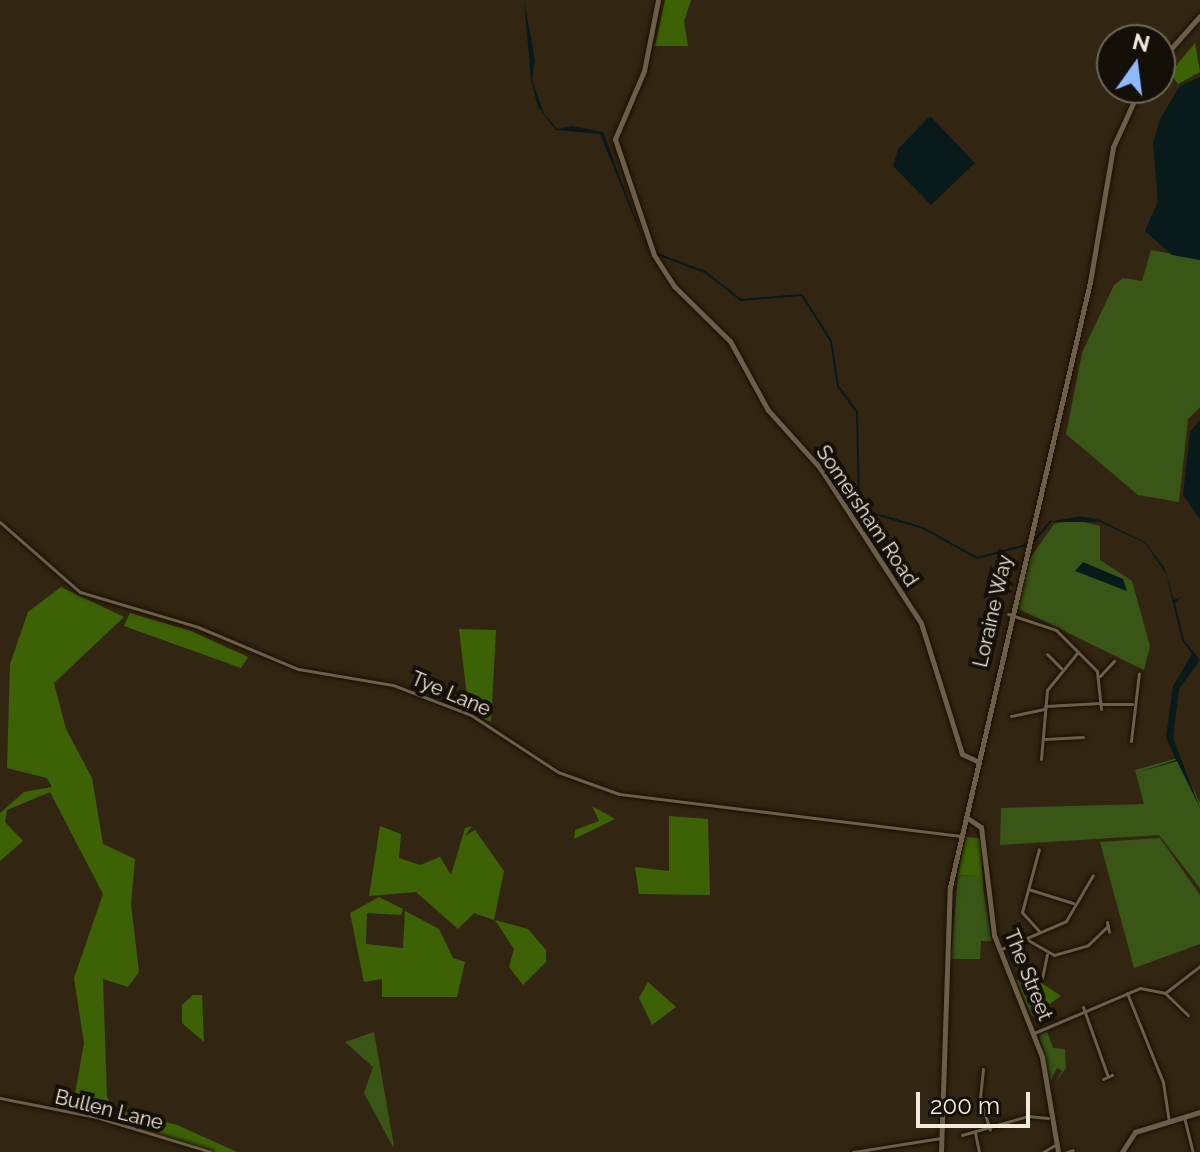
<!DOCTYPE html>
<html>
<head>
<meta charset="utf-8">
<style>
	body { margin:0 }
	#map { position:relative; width:1200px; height:1152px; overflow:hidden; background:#322612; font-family:Raleway,sans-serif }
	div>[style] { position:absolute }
	.green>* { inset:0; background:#395617 }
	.forest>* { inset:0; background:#3d6206 }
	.water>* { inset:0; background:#081a1a }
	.stream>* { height:2px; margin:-1px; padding:0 1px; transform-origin:1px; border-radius:1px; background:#081a1a }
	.roads { filter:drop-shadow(0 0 2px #1a0e00) drop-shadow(0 0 2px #1a0e00) }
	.street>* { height:3px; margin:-1.5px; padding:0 1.5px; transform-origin:1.5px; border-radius:1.5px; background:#6c5e48 }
	.secondary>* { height:5px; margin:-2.5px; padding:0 2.5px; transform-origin:2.5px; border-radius:2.5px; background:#6c5e48 }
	span { translate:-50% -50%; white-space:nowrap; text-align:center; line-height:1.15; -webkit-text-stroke:8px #151007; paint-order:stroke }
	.street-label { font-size:20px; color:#f1e9dc }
	.north { position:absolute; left:1096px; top:24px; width:80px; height:80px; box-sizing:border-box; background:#151007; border:2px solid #6d675c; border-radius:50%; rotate:14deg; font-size:22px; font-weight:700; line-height:32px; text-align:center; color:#f1e9dc }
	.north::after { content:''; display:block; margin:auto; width:28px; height:36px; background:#8fb8fd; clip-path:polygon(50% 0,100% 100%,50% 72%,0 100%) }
	.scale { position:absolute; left:916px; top:1092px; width:114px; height:36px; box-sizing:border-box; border:4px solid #f1e9dc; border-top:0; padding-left:10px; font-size:24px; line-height:28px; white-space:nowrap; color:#f1e9dc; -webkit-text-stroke:6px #151007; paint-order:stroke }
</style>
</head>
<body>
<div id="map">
	<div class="green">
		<i style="clip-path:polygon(1151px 250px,1200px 259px,1200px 407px,1188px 419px,1179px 502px,1138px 495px,1066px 434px,1082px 353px,1114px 285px,1123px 278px,1142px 281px)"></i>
		<i style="clip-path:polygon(1075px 520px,1100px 526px,1100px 560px,1132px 581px,1150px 646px,1144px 670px,1013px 606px,1028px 561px,1054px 524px)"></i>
		<i style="clip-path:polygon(1178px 758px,1200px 803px,1200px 888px,1159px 835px,1000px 845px,1001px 808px,1144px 804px,1135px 770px)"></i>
		<i style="clip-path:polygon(1160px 838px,1200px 895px,1200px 944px,1134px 968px,1100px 842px)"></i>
		<i style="clip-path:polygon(958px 875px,978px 876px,983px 888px,992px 941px,981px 941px,980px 959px,951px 959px)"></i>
		<i style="clip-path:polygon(1047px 1031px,1053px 1048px,1065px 1049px,1066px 1068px,1055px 1083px,1062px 1071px,1057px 1068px,1050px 1082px,1039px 1034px)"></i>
		<i style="clip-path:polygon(374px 1032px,394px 1146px,393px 1147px,364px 1093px,373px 1067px,345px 1042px)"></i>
	</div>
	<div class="forest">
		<i style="clip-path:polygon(665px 0,691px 0,684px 21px,688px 46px,655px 46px)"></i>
		<i style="clip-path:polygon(1195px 43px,1200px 72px,1178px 84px,1170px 73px)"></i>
		<i style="clip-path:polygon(61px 587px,124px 617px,54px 683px,66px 729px,92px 778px,103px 844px,135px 859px,131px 904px,139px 972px,128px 987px,103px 979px,107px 1097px,114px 1109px,104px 1118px,72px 1111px,84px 1043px,74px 978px,103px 894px,50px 792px,7px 810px,5px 822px,23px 841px,0 861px,0 813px,24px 792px,52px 787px,47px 778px,7px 768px,10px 664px,28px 612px)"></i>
		<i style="clip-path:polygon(130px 613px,191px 631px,248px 657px,241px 668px,124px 626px)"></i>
		<i style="clip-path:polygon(459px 629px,496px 630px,491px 722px,469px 713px)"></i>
		<i style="clip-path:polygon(592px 806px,615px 819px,574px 839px,575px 830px,599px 821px)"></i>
		<i style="clip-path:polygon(669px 816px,708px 819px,710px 895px,639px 894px,635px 867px,669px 871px)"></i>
		<i style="clip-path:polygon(380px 826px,401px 834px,399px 858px,420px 865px,440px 857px,451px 875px,465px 828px,472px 826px,465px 836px,475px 830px,504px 871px,494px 920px,474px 913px,458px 929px,416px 892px,369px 896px)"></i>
		<i style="clip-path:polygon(965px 837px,981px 838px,983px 888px,978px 876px,958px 875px)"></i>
		<i style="clip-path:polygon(379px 897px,403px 909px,401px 915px,367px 913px,366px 944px,403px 948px,405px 911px,439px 929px,453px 958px,465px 962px,457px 997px,382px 997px,382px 979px,364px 982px,350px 913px)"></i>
		<i style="clip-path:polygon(495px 920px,528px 929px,546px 950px,546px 962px,523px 985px,509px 967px,514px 949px)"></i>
		<i style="clip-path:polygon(1015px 980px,1037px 980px,1061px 996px,1032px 1016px)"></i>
		<i style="clip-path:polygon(648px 982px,676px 1007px,652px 1025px,639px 998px)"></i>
		<i style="clip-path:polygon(193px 995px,202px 995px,204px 1042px,182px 1023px,182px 1005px)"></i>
		<i style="clip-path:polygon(118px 1110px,177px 1125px,237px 1152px,212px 1152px,108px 1119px)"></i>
	</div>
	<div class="water">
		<i style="clip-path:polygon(524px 0,535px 60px,532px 80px,543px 112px,557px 129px,573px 126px,603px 132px,648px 252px,600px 134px,556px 130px,538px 107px,531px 80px)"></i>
		<i style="clip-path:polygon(1200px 77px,1200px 260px,1172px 255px,1145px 231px,1158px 201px,1153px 144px,1160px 119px,1180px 86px)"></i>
		<i style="clip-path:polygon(930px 116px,975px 163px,931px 205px,893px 166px,898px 149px)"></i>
		<i style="clip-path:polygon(1200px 420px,1200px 519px,1183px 495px,1190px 432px)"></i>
		<i style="clip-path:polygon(1081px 516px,1100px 520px,1145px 542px,1164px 567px,1174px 600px,1181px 597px,1175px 603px,1184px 640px,1200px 660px,1179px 689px,1173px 738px,1200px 808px,1177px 761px,1136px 773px,1176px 760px,1166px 737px,1173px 686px,1192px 654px,1182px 640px,1166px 574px,1145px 543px,1100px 522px,1049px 522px)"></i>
		<i style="clip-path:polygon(1083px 562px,1123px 579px,1127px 591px,1075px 571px)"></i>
	</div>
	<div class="stream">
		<i style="left:657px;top:254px;width:51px;rotate:20.6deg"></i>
		<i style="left:705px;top:272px;width:46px;rotate:37.9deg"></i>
		<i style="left:741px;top:300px;width:61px;rotate:-4.7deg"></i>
		<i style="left:802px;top:295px;width:54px;rotate:57.8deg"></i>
		<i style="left:831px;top:341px;width:46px;rotate:81.2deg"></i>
		<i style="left:838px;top:386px;width:32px;rotate:54deg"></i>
		<i style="left:857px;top:412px;width:87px;rotate:88.7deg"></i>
		<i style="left:859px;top:499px;width:14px;rotate:60deg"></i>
		<i style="left:866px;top:511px;width:59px;rotate:16.6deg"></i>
		<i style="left:923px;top:528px;width:62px;rotate:29.1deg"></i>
		<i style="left:977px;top:558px;width:51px;rotate:-14.9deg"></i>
		<i style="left:1032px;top:543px;width:28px;rotate:-49deg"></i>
	</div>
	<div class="roads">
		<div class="street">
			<i style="left:0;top:522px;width:106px;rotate:41.2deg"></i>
			<i style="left:80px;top:592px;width:123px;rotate:16.5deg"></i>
			<i style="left:198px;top:627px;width:108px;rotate:22.8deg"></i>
			<i style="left:298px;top:669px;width:96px;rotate:9.6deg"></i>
			<i style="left:393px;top:685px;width:84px;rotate:21deg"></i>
			<i style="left:471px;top:715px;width:104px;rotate:33.2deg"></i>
			<i style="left:558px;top:772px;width:65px;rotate:19.8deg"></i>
			<i style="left:619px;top:794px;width:345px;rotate:7deg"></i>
			<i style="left:1008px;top:614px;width:51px;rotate:18.4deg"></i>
			<i style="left:1056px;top:630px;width:58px;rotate:45deg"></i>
			<i style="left:1097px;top:671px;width:38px;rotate:84deg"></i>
			<i style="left:1047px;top:654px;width:20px;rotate:45deg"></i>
			<i style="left:1100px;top:676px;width:21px;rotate:-47deg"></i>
			<i style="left:1101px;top:704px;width:31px"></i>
			<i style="left:1045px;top:706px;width:56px;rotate:-3.1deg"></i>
			<i style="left:1011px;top:716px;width:35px;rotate:-12deg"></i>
			<i style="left:1045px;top:739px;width:38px;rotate:-3deg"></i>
			<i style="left:1131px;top:741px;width:68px;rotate:-83.3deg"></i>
			<i style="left:1041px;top:759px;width:69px;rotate:-85deg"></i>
			<i style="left:1047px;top:690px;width:49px;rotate:-50.8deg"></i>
			<i style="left:1028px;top:889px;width:47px;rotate:17.3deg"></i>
			<i style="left:1107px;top:922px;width:10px;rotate:79deg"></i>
			<i style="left:1039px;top:931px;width:25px;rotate:-132deg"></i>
			<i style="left:1022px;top:912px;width:65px;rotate:-74.9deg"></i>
			<i style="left:1028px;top:940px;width:30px;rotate:30deg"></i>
			<i style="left:1054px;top:955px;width:35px;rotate:-16deg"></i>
			<i style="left:1088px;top:945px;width:28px;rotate:-44deg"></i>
			<i style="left:999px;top:950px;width:73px;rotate:-23.4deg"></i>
			<i style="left:1066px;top:921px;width:53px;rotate:-59.6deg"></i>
			<i style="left:1042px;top:978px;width:24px;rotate:-78deg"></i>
			<i style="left:1127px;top:993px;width:96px;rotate:68deg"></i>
			<i style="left:1163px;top:1082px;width:40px;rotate:81.5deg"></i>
			<i style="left:1165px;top:993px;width:32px;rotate:44deg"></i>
			<i style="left:1083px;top:1007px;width:74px;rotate:70.3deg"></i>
			<i style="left:1034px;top:1033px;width:115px;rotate:-23deg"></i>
			<i style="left:1140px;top:988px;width:25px;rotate:11deg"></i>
			<i style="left:1165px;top:993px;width:44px;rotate:-37.6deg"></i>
			<i style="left:983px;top:1069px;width:30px;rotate:96deg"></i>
			<i style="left:980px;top:1099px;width:32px;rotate:72deg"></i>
			<i style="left:1103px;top:1079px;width:10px;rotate:-24deg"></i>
			<i style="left:0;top:1098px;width:98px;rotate:11.2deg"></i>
			<i style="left:96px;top:1117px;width:120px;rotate:16.9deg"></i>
			<i style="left:1184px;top:1117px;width:36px;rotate:76deg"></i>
			<i style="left:975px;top:1133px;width:19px;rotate:78deg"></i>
			<i style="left:962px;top:1135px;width:69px;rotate:-16.1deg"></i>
			<i style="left:1028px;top:1116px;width:20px;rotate:6deg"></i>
			<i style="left:853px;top:1152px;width:89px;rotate:-9deg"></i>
			<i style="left:1043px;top:1152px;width:14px;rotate:-30deg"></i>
			<i style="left:1067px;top:1152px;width:6px;rotate:-18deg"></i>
		</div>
		<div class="secondary">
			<i style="left:658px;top:0;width:72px;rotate:101.2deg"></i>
			<i style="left:644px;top:71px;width:74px;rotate:113.1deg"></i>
			<i style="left:615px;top:139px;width:122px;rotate:71.4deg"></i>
			<i style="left:654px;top:255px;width:37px;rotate:57deg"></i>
			<i style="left:674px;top:286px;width:78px;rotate:44.5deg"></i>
			<i style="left:730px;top:341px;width:79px;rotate:61.2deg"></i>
			<i style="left:768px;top:410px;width:78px;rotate:48.1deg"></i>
			<i style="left:820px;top:468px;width:185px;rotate:56.9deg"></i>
			<i style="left:921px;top:623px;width:137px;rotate:72.6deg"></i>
			<i style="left:962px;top:754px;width:17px;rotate:25deg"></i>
			<i style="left:1160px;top:61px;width:60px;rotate:-48.4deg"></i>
			<i style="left:966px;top:817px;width:18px;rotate:34deg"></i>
			<i style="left:981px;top:827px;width:109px;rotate:83.1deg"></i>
			<i style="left:994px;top:935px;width:131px;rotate:68.5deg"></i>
			<i style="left:1042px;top:1057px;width:96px;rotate:80.4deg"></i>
			<i style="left:941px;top:1152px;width:265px;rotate:-88.1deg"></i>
			<i style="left:950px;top:887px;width:621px;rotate:-76.97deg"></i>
			<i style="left:1090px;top:282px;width:137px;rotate:-80.3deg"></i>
			<i style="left:1113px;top:147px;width:65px;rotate:-65.4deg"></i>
			<i style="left:1122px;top:1152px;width:24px;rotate:-57deg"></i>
			<i style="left:1135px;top:1132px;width:68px;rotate:-17.1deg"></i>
		</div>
	</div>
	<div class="street-label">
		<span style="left:867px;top:516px;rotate:56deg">Somersham Road</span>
		<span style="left:993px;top:611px;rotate:-77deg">Loraine Way</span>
		<span style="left:451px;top:694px;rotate:23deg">Tye Lane</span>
		<span style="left:1028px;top:975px;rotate:68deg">The Street</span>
		<span style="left:109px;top:1110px;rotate:14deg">Bullen Lane</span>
	</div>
	<div class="north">N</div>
	<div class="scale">200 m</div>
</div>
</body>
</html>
